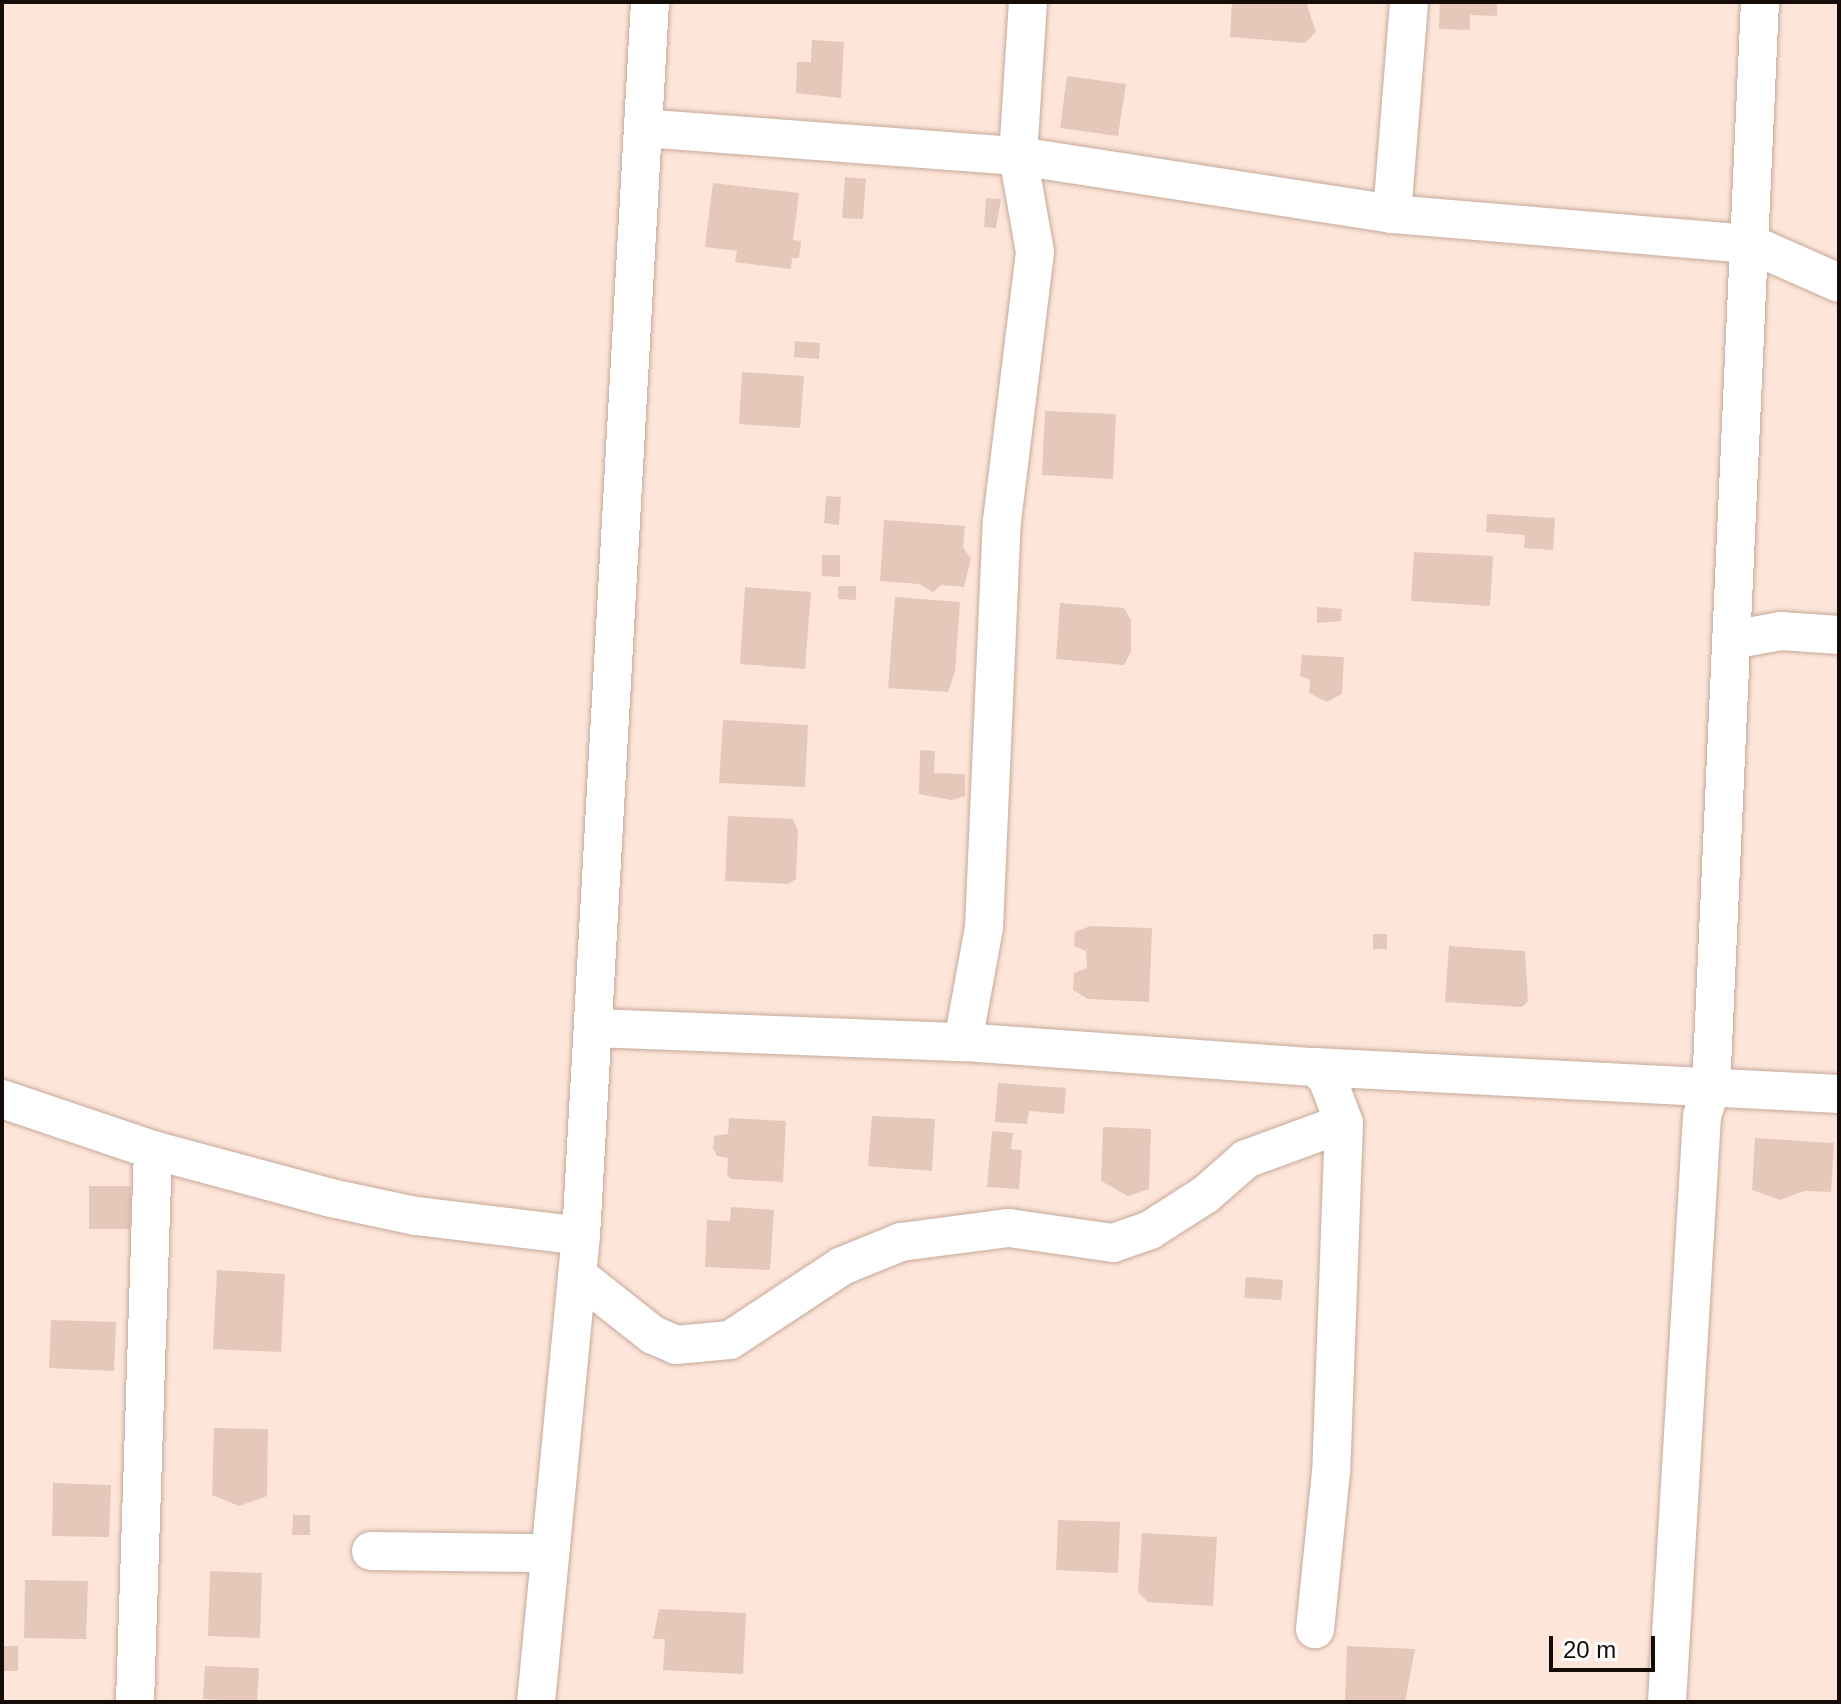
<!DOCTYPE html>
<html>
<head>
<meta charset="utf-8">
<style>
	body { margin:0 }
	#map { position:relative; width:1841px; height:1704px; overflow:hidden; background:#fde5d9; font-family:Arial,sans-serif }
	div>[style] { position:absolute }
	.building>* { inset:0; background:#e6c8ba }
	.roads { filter:drop-shadow(0 0 2px #c5a99b) drop-shadow(0 0 2px #c5a99b) }
	.street>* { height:38px; margin:-19px; padding:0 19px; transform-origin:19px; border-radius:19px; background:#fff }
	span { translate:-50% -50%; white-space:nowrap; text-align:center; line-height:1.15; -webkit-text-stroke:6px #fff; paint-order:stroke }
	.frame { position:absolute; inset:0; border:4px solid #150b07; pointer-events:none }
	.scale { position:absolute; left:1549px; top:1636px; width:106px; height:36px; box-sizing:border-box; border:4px solid #150b07; border-top:0; padding-left:10px; font-size:24px; line-height:28px; white-space:nowrap; color:#150b07; -webkit-text-stroke:6px #fff; paint-order:stroke }
</style>
</head>
<body>
<div id="map">
	<div class="building">
		<i style="clip-path:polygon(1232px 2px,1306px 2px,1316px 32px,1305px 43px,1230px 37px)"></i>
		<i style="clip-path:polygon(1440px 2px,1497px 2px,1497px 16px,1470px 15px,1470px 30px,1439px 29px)"></i>
		<i style="clip-path:polygon(812px 40px,844px 42px,841px 98px,796px 93px,797px 62px,811px 62px)"></i>
		<i style="clip-path:polygon(1067px 76px,1126px 84px,1118px 136px,1060px 128px)"></i>
		<i style="clip-path:polygon(845px 177px,866px 179px,863px 219px,842px 218px)"></i>
		<i style="clip-path:polygon(713px 183px,799px 193px,793px 240px,801px 241px,799px 258px,792px 258px,791px 269px,735px 262px,737px 251px,705px 247px)"></i>
		<i style="clip-path:polygon(986px 198px,1001px 199px,996px 228px,984px 227px)"></i>
		<i style="clip-path:polygon(795px 341px,820px 343px,819px 359px,794px 357px)"></i>
		<i style="clip-path:polygon(742px 372px,804px 376px,800px 428px,739px 424px)"></i>
		<i style="clip-path:polygon(1045px 411px,1116px 414px,1113px 479px,1042px 475px)"></i>
		<i style="clip-path:polygon(826px 496px,841px 497px,839px 525px,824px 523px)"></i>
		<i style="clip-path:polygon(1487px 514px,1555px 518px,1553px 550px,1524px 548px,1525px 535px,1486px 532px)"></i>
		<i style="clip-path:polygon(884px 520px,965px 526px,963px 547px,971px 559px,964px 587px,941px 585px,933px 592px,919px 584px,880px 581px)"></i>
		<i style="clip-path:polygon(1414px 552px,1493px 556px,1490px 606px,1411px 601px)"></i>
		<i style="clip-path:polygon(822px 555px,840px 555px,840px 577px,822px 576px)"></i>
		<i style="clip-path:polygon(838px 586px,856px 586px,856px 600px,838px 599px)"></i>
		<i style="clip-path:polygon(745px 587px,811px 592px,805px 669px,740px 664px)"></i>
		<i style="clip-path:polygon(895px 597px,960px 602px,955px 672px,948px 692px,888px 688px)"></i>
		<i style="clip-path:polygon(1060px 603px,1124px 608px,1131px 620px,1131px 652px,1124px 665px,1056px 659px)"></i>
		<i style="clip-path:polygon(1317px 607px,1342px 609px,1341px 621px,1317px 623px)"></i>
		<i style="clip-path:polygon(1302px 655px,1344px 657px,1342px 694px,1327px 702px,1309px 693px,1310px 680px,1300px 676px)"></i>
		<i style="clip-path:polygon(723px 720px,808px 725px,805px 787px,719px 783px)"></i>
		<i style="clip-path:polygon(920px 750px,935px 751px,934px 773px,965px 774px,965px 796px,951px 800px,919px 794px)"></i>
		<i style="clip-path:polygon(728px 816px,793px 819px,798px 831px,796px 879px,788px 884px,725px 881px)"></i>
		<i style="clip-path:polygon(1090px 926px,1152px 928px,1149px 1002px,1088px 999px,1073px 990px,1074px 973px,1087px 968px,1086px 951px,1074px 946px,1075px 932px)"></i>
		<i style="clip-path:polygon(1373px 934px,1387px 934px,1387px 949px,1373px 949px)"></i>
		<i style="clip-path:polygon(1449px 946px,1525px 951px,1528px 1001px,1522px 1007px,1445px 1002px)"></i>
		<i style="clip-path:polygon(998px 1083px,1066px 1088px,1064px 1114px,1029px 1111px,1027px 1124px,995px 1122px)"></i>
		<i style="clip-path:polygon(872px 1116px,935px 1119px,932px 1171px,868px 1166px)"></i>
		<i style="clip-path:polygon(729px 1118px,786px 1121px,783px 1182px,731px 1179px,727px 1175px,728px 1158px,717px 1156px,713px 1148px,714px 1136px,728px 1134px)"></i>
		<i style="clip-path:polygon(1103px 1127px,1151px 1129px,1149px 1189px,1128px 1196px,1101px 1181px)"></i>
		<i style="clip-path:polygon(992px 1131px,1013px 1133px,1011px 1149px,1022px 1150px,1019px 1189px,987px 1187px)"></i>
		<i style="clip-path:polygon(1755px 1138px,1834px 1143px,1831px 1192px,1804px 1191px,1780px 1200px,1752px 1190px)"></i>
		<i style="clip-path:polygon(89px 1186px,131px 1186px,130px 1229px,89px 1229px)"></i>
		<i style="clip-path:polygon(731px 1207px,774px 1210px,770px 1270px,705px 1267px,707px 1220px,730px 1221px)"></i>
		<i style="clip-path:polygon(217px 1270px,285px 1274px,281px 1352px,213px 1349px)"></i>
		<i style="clip-path:polygon(1246px 1277px,1283px 1280px,1281px 1300px,1244px 1298px)"></i>
		<i style="clip-path:polygon(51px 1320px,116px 1322px,114px 1371px,49px 1368px)"></i>
		<i style="clip-path:polygon(214px 1428px,268px 1429px,267px 1496px,239px 1506px,212px 1495px)"></i>
		<i style="clip-path:polygon(53px 1483px,111px 1485px,109px 1537px,52px 1536px)"></i>
		<i style="clip-path:polygon(293px 1515px,310px 1515px,310px 1535px,292px 1535px)"></i>
		<i style="clip-path:polygon(1058px 1520px,1120px 1522px,1118px 1573px,1056px 1570px)"></i>
		<i style="clip-path:polygon(1142px 1533px,1217px 1537px,1213px 1606px,1148px 1602px,1138px 1592px)"></i>
		<i style="clip-path:polygon(210px 1571px,262px 1573px,260px 1638px,208px 1636px)"></i>
		<i style="clip-path:polygon(25px 1580px,88px 1581px,86px 1639px,24px 1638px)"></i>
		<i style="clip-path:polygon(659px 1609px,746px 1613px,743px 1674px,663px 1670px,665px 1639px,653px 1639px)"></i>
		<i style="clip-path:polygon(2px 1646px,18px 1646px,18px 1671px,2px 1671px)"></i>
		<i style="clip-path:polygon(1347px 1646px,1415px 1649px,1405px 1702px,1345px 1702px)"></i>
		<i style="clip-path:polygon(205px 1666px,259px 1668px,257px 1702px,203px 1699px)"></i>
	</div>
	<div class="roads">
		<div class="street">
			<i style="left:643px;top:128px;width:376px;rotate:4.3deg"></i>
			<i style="left:1018px;top:156px;width:378px;rotate:8.8deg"></i>
			<i style="left:1392px;top:214px;width:360px;rotate:4.8deg"></i>
			<i style="left:1751px;top:244px;width:96px;rotate:23.9deg"></i>
			<i style="left:1392px;top:214px;width:213px;rotate:-85.4deg"></i>
			<i style="left:1731px;top:640px;width:51px;rotate:-10.2deg"></i>
			<i style="left:1781px;top:631px;width:58px;rotate:3.9deg"></i>
			<i style="left:594px;top:1028px;width:369px;rotate:2.2deg"></i>
			<i style="left:963px;top:1042px;width:353px;rotate:4.1deg"></i>
			<i style="left:1315px;top:1067px;width:525px;rotate:2.95deg"></i>
			<i style="left:963px;top:1042px;width:116px;rotate:-79.6deg"></i>
			<i style="left:984px;top:928px;width:407px;rotate:-87.5deg"></i>
			<i style="left:1002px;top:521px;width:271px;rotate:-83deg"></i>
			<i style="left:1035px;top:252px;width:97px;rotate:-100deg"></i>
			<i style="left:1018px;top:156px;width:154px;rotate:-86.3deg"></i>
			<i style="left:1315px;top:1067px;width:16px;rotate:43deg"></i>
			<i style="left:1327px;top:1078px;width:48px;rotate:69.3deg"></i>
			<i style="left:1344px;top:1123px;width:349px;rotate:92.1deg"></i>
			<i style="left:1331px;top:1472px;width:158px;rotate:95.8deg"></i>
			<i style="left:2px;top:1099px;width:159px;rotate:18.7deg"></i>
			<i style="left:153px;top:1150px;width:184px;rotate:15.1deg"></i>
			<i style="left:331px;top:1198px;width:87px;rotate:12deg"></i>
			<i style="left:416px;top:1216px;width:166px;rotate:6.9deg"></i>
			<i style="left:577px;top:1275px;width:97px;rotate:38.3deg"></i>
			<i style="left:653px;top:1335px;width:25px;rotate:23deg"></i>
			<i style="left:676px;top:1345px;width:54px;rotate:-5.3deg"></i>
			<i style="left:730px;top:1340px;width:134px;rotate:-33.5deg"></i>
			<i style="left:842px;top:1266px;width:64px;rotate:-22.1deg"></i>
			<i style="left:901px;top:1242px;width:109px;rotate:-7.4deg"></i>
			<i style="left:1009px;top:1228px;width:105px;rotate:8.2deg"></i>
			<i style="left:1113px;top:1243px;width:39px;rotate:-19deg"></i>
			<i style="left:1150px;top:1230px;width:65px;rotate:-32.5deg"></i>
			<i style="left:1205px;top:1195px;width:55px;rotate:-41.3deg"></i>
			<i style="left:1246px;top:1159px;width:104px;rotate:-20.2deg"></i>
			<i style="left:371px;top:1551px;width:176px;rotate:0.7deg"></i>
			<i style="left:135px;top:1702px;width:552px;rotate:-88.13deg"></i>
			<i style="left:536px;top:1702px;width:468px;rotate:-84.5deg"></i>
			<i style="left:581px;top:1236px;width:1236px;rotate:-86.8deg"></i>
			<i style="left:1667px;top:1702px;width:587px;rotate:-86.58deg"></i>
			<i style="left:1702px;top:1116px;width:28px;rotate:-72deg"></i>
			<i style="left:1711px;top:1089px;width:1088px;rotate:-87.42deg"></i>
		</div>
	</div>
	<div class="frame"></div>
	<div class="scale">20 m</div>
</div>
</body>
</html>
